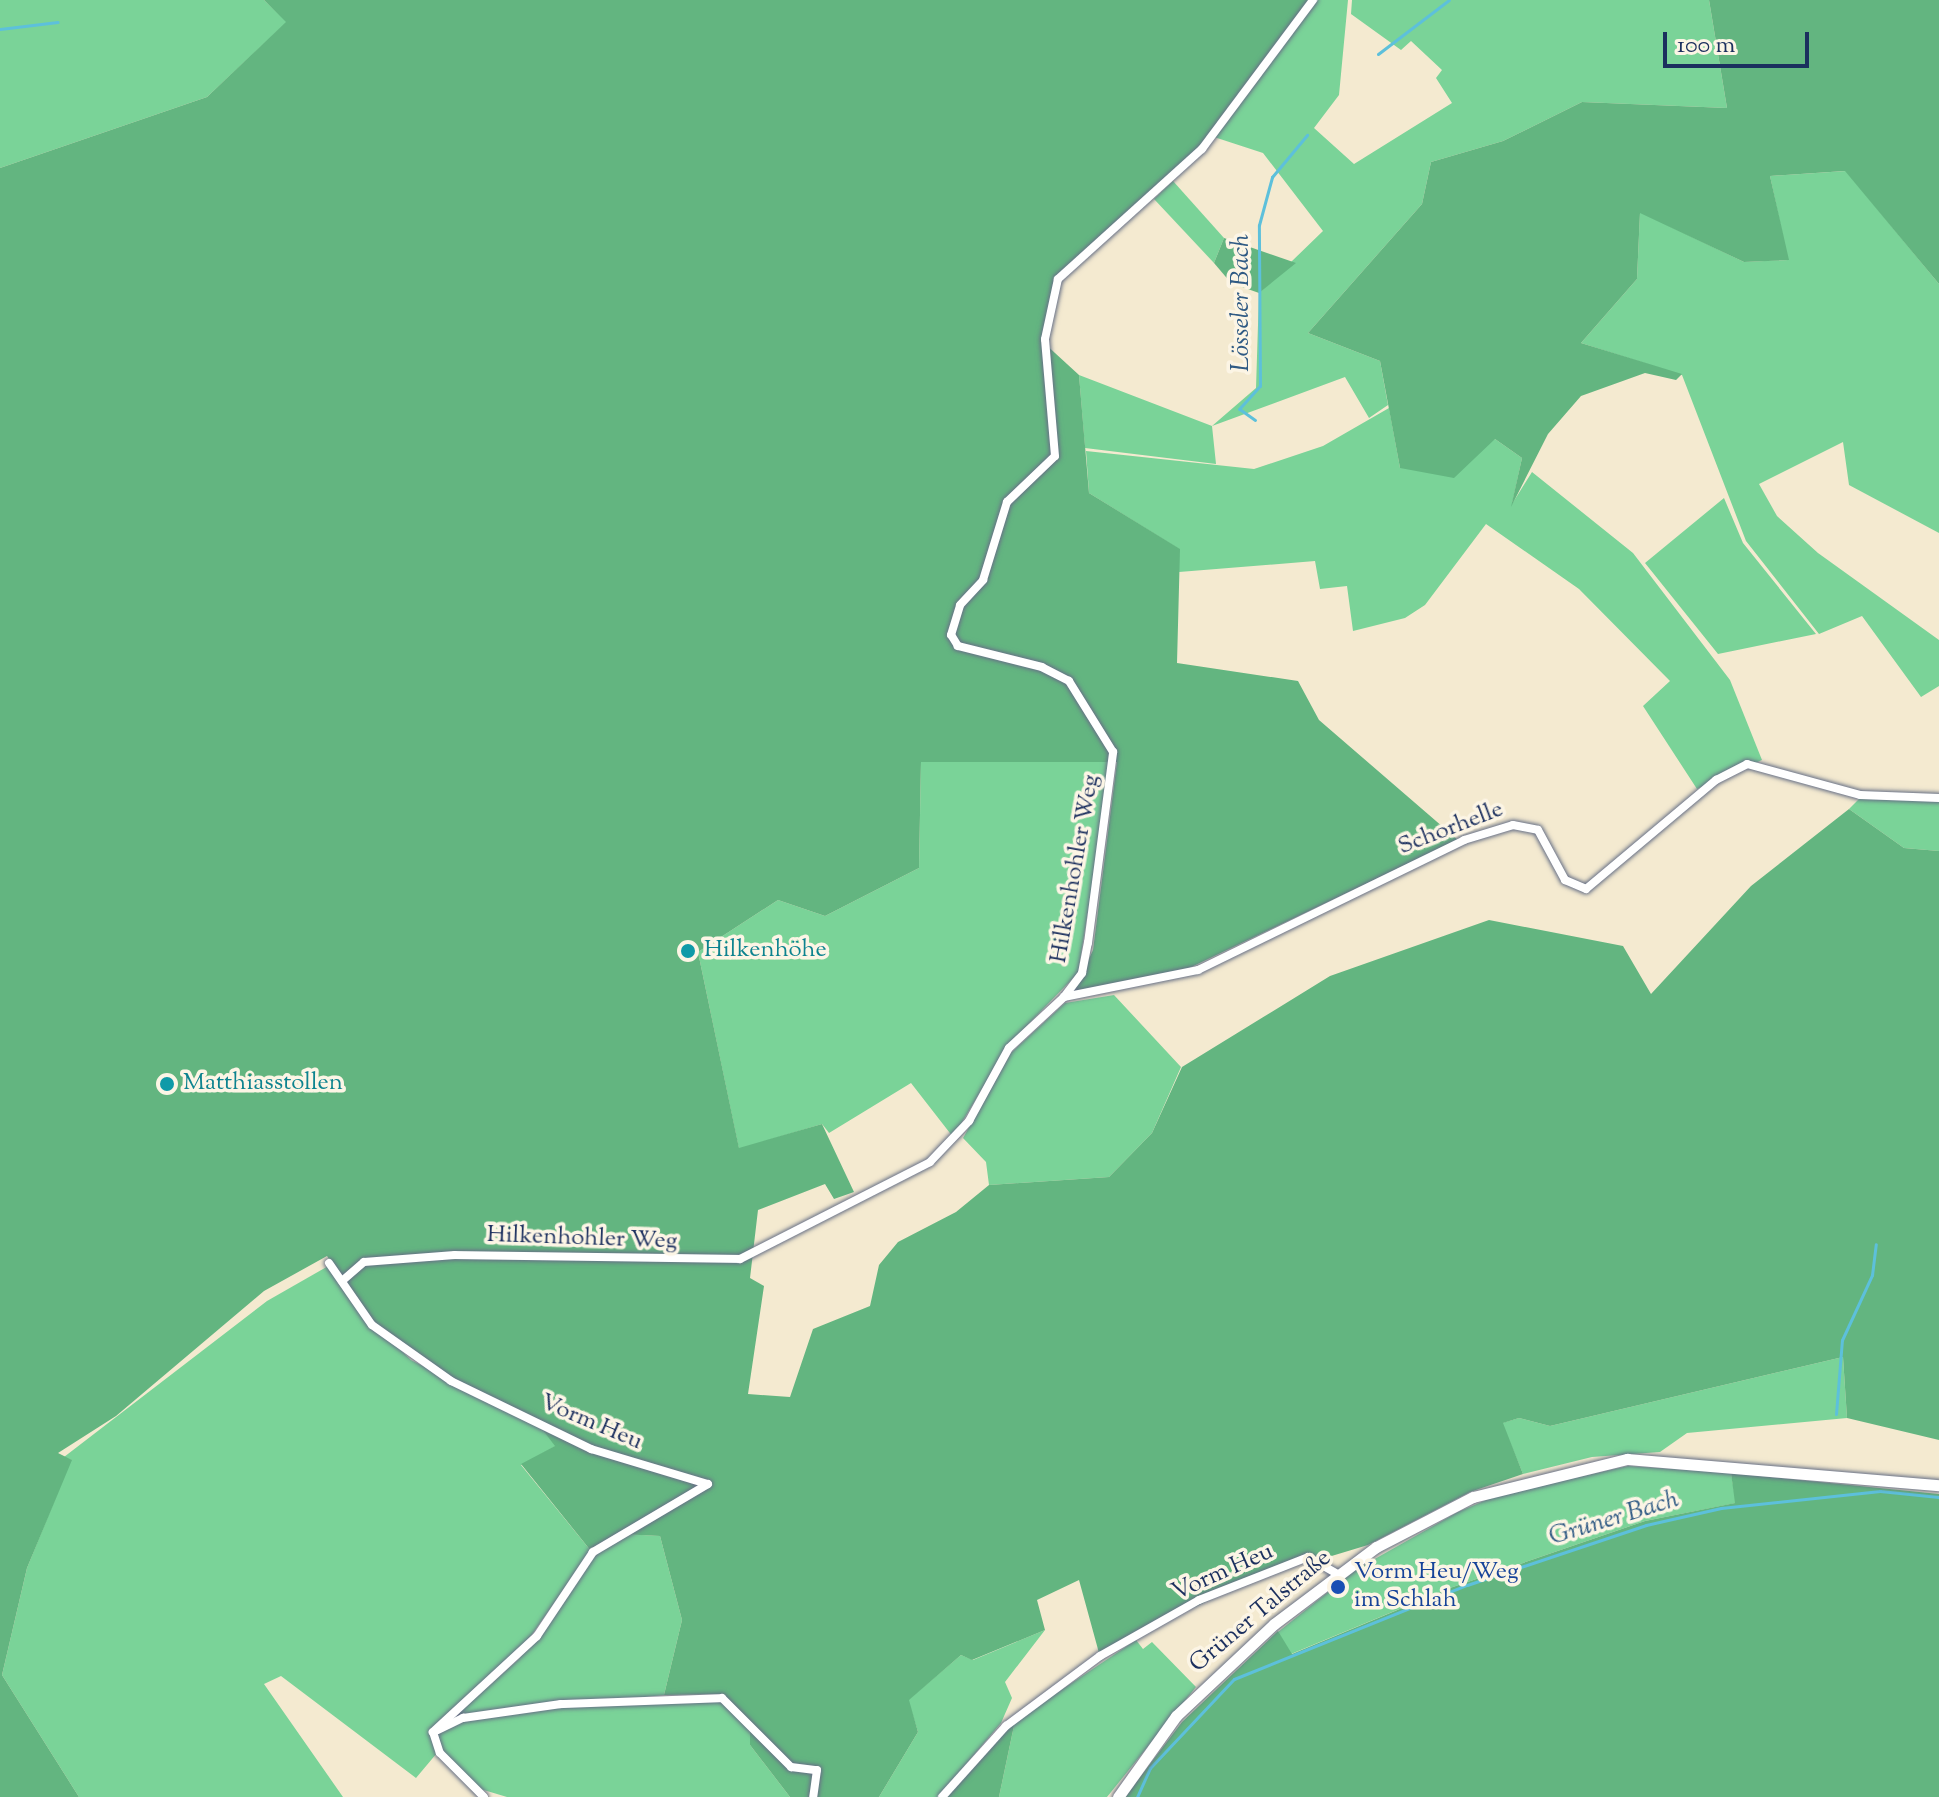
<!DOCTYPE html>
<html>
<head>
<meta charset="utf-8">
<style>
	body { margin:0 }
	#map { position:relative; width:1939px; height:1797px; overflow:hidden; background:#f4ead0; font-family:"Sorts Mill Goudy",serif }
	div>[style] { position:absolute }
	.green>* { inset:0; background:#7ad398 }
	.forest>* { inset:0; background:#63b580 }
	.stream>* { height:3px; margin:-1.5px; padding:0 1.5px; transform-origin:1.5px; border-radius:1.5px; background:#5dc0db }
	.roads { filter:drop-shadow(0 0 2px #677086) drop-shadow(0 0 2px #677086) }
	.minor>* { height:8px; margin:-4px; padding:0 4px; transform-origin:4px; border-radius:4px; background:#fff }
	.secondary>* { height:11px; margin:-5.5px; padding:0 5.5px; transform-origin:5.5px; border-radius:5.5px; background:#fff }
	.dots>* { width:22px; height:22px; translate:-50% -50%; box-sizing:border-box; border:4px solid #fcf5e5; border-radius:50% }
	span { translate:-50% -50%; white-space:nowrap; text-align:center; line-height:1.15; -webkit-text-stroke:7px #fcf5e5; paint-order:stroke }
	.street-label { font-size:24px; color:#1b2f5e }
	.culture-label { font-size:24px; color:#0d838f }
	.left { translate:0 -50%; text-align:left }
	.transit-label { font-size:24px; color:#164399 }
	.water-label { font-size:26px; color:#2f5a84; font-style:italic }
	.scale { position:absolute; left:1663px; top:32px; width:146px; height:36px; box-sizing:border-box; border:4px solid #1b2f5e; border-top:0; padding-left:10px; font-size:24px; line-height:28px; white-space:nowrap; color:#1b2f5e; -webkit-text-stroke:6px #fcf5e5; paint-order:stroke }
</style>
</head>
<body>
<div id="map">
	<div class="green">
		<i style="clip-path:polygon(0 0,264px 0,287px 22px,207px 97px,0 168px)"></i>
		<i style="clip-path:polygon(1315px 0,1348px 0,1339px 95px,1314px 128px,1354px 164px,1452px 103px,1436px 78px,1442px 70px,1411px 41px,1401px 50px,1351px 14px,1352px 0,1709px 0,1727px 108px,1582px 102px,1503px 141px,1431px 162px,1422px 204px,1308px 333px,1380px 361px,1388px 405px,1369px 418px,1345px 377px,1212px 426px,1216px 464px,1085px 448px,1079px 375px,1212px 426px,1256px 388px,1259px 293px,1323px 231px,1263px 153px,1214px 137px)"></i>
		<i style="clip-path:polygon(1846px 171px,1939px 284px,1939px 533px,1849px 485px,1843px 442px,1759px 484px,1777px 516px,1818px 553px,1939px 640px,1939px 686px,1921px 697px,1862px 616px,1819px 634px,1746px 541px,1682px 375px,1581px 343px,1637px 279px,1640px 212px,1744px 262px,1788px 260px,1770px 176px)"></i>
		<i style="clip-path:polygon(1173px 181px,1224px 238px,1214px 263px,1154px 199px)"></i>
		<i style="clip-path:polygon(1389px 408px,1400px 468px,1495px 439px,1522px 458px,1512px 504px,1532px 472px,1633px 553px,1730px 680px,1762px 760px,1697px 789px,1643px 706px,1670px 681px,1579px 589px,1486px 524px,1425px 605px,1405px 618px,1353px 631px,1347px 586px,1320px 589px,1315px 561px,1179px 572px,1179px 549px,1089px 493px,1086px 451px,1254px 469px,1323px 446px)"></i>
		<i style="clip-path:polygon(1724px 498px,1743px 543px,1816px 634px,1718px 654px,1645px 563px)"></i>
		<i style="clip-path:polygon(921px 762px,1112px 762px,1078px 973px,1009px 1044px,953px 1137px,911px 1083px,829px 1133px,822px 1124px,739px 1149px,698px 952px,778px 900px,825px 916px,919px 868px)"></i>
		<i style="clip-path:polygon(1859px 799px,1939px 800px,1939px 851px,1904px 848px,1849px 809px)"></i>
		<i style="clip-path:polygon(1114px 995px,1181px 1067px,1152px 1133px,1109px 1177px,989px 1185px,986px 1162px,963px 1138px,1011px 1053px,1065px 1003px)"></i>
		<i style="clip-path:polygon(330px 1265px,351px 1302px,411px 1360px,538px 1424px,556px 1446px,521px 1465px,591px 1551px,516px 1657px,431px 1731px,437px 1753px,416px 1778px,281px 1676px,264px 1684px,343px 1797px,79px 1797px,2px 1675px,27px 1568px,71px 1460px,64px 1457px,267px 1301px)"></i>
		<i style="clip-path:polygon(1843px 1357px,1847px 1418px,1687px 1433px,1660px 1452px,1592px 1457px,1523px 1474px,1502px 1423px,1519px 1418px,1550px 1426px)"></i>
		<i style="clip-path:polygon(1628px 1466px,1731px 1473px,1736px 1503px,1645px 1521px,1450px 1588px,1291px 1654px,1278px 1632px,1357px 1569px,1458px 1512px,1498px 1495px)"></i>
		<i style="clip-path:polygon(623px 1534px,660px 1536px,682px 1620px,664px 1695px,454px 1717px,519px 1659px,594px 1554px)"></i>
		<i style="clip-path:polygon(1045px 1630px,1005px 1682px,1012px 1698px,1001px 1723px,938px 1797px,879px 1797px,918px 1732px,908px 1700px,961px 1655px,973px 1660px)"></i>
		<i style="clip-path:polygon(1136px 1640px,1143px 1649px,1152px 1642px,1196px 1687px,1107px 1797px,999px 1797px,1015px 1721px)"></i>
		<i style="clip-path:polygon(722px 1700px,750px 1726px,750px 1745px,790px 1797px,507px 1797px,477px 1788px,442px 1752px,437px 1732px,464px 1720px,561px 1706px)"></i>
	</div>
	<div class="forest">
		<i style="clip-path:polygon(264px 0,1311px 0,1200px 148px,1057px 276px,1043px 342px,1079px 375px,1089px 493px,1180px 549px,1177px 663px,1298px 681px,1319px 720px,1458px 840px,1183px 971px,1073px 994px,1093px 950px,1117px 762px,921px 762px,919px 868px,825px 916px,778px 900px,698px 952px,739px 1148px,822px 1124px,854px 1192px,834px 1199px,825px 1184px,758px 1210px,750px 1278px,764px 1286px,748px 1394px,790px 1397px,813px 1329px,870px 1306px,879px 1265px,898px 1242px,956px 1212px,989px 1185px,1109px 1177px,1152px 1133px,1182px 1067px,1330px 976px,1489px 920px,1623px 946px,1651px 994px,1751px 886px,1849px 809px,1904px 848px,1939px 851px,1939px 1440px,1847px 1418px,1843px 1357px,1550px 1426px,1519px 1418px,1503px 1423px,1523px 1474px,1470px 1492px,1368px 1545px,1325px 1558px,1303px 1555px,1099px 1653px,1079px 1580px,1037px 1600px,1045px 1630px,972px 1660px,961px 1655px,909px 1700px,918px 1732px,879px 1797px,816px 1797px,819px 1767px,793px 1764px,723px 1694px,664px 1695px,682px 1620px,660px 1536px,619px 1534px,591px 1551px,521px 1464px,555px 1446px,538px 1424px,453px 1379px,373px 1323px,327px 1256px,264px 1291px,116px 1416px,58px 1453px,72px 1460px,27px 1568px,2px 1675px,79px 1797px,0 1797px,0 168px,207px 97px,286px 22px)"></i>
		<i style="clip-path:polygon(1709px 0,1939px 0,1939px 284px,1845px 171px,1770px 176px,1789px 260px,1744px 262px,1640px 213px,1637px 279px,1581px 343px,1682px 374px,1676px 380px,1645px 373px,1581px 396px,1548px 434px,1511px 507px,1522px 458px,1495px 439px,1454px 478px,1400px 468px,1380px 361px,1308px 333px,1422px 204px,1431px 162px,1503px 141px,1582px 102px,1727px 108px)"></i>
		<i style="clip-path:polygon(1224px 238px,1296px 263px,1259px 293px,1231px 283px,1214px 263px)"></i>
		<i style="clip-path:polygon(1731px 1473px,1939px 1494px,1939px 1797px,1125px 1797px,1182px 1722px,1278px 1631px,1292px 1654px,1450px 1588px,1645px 1521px,1735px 1503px)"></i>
		<i style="clip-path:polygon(1015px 1721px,999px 1797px,945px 1797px)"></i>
		<i style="clip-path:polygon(750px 1726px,773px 1754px,812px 1773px,811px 1797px,790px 1797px,750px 1745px)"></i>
	</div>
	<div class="stream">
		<i style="left:0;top:29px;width:58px;rotate:-6.9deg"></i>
		<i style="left:1378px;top:54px;width:89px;rotate:-37.3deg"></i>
		<i style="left:1255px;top:420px;width:19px;rotate:-145deg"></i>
		<i style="left:1239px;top:409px;width:31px;rotate:-48deg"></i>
		<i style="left:1260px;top:386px;width:161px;rotate:-90.4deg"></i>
		<i style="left:1259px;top:225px;width:50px;rotate:-74.8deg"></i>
		<i style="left:1272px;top:177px;width:55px;rotate:-50.2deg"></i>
		<i style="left:1836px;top:1414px;width:74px;rotate:-85.4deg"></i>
		<i style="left:1842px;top:1340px;width:72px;rotate:-65.2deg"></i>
		<i style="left:1872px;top:1275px;width:31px;rotate:-83deg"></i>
		<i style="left:1137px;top:1797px;width:32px;rotate:-66deg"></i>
		<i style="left:1150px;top:1768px;width:122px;rotate:-46.7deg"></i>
		<i style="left:1234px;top:1679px;width:251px;rotate:-22deg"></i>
		<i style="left:1467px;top:1585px;width:189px;rotate:-18.5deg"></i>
		<i style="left:1646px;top:1525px;width:77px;rotate:-12.8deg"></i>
		<i style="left:1721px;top:1508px;width:160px;rotate:-6.1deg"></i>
		<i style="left:1880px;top:1491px;width:59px;rotate:5.8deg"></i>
	</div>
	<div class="roads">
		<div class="minor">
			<i style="left:1064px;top:997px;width:137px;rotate:-11.4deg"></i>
			<i style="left:1198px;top:970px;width:296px;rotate:-26deg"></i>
			<i style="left:1464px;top:840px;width:51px;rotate:-17deg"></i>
			<i style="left:1513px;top:825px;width:25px;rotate:11deg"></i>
			<i style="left:1538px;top:830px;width:57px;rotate:61.6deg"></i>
			<i style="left:1565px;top:880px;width:23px;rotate:23deg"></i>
			<i style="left:1586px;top:889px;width:170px;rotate:-40deg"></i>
			<i style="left:1716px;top:780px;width:35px;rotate:-27deg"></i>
			<i style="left:1747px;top:764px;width:117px;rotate:15.3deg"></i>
			<i style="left:1860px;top:795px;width:79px;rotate:2.2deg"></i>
			<i style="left:329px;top:1263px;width:75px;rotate:55.3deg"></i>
			<i style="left:372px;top:1325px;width:97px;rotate:35.3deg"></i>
			<i style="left:451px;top:1381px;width:156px;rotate:25.9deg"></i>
			<i style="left:591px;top:1449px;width:122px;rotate:16.7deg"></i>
			<i style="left:708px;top:1484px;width:134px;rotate:149.4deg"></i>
			<i style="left:593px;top:1552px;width:101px;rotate:123.7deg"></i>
			<i style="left:537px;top:1636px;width:142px;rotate:137.3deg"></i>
			<i style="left:342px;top:1281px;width:29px;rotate:-41deg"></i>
			<i style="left:364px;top:1262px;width:91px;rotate:-4.4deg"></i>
			<i style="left:455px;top:1255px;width:285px;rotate:0.8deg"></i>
			<i style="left:740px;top:1259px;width:213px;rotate:-27deg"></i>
			<i style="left:930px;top:1162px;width:57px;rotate:-46.4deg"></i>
			<i style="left:969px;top:1121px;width:83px;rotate:-61.3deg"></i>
			<i style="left:1009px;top:1048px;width:75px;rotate:-42.8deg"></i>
			<i style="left:1064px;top:997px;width:30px;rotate:-53deg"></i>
			<i style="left:1082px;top:973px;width:31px;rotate:-79deg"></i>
			<i style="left:1088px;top:943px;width:193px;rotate:-82.5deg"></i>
			<i style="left:1113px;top:752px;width:84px;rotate:-121.8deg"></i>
			<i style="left:1069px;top:681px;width:30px;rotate:-153deg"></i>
			<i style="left:1042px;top:667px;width:87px;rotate:-166deg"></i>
			<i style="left:958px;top:646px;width:13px;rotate:-122deg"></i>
			<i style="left:951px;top:635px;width:31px;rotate:-73deg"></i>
			<i style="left:960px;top:605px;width:34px;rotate:-47deg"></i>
			<i style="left:983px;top:580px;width:82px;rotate:-72.9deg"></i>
			<i style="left:1007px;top:502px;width:66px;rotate:-43.8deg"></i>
			<i style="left:1055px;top:456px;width:117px;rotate:-94.9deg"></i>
			<i style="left:1045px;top:339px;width:61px;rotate:-77.8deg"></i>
			<i style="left:1058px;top:279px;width:194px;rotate:-42.1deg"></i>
			<i style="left:1202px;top:149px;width:186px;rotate:-53.3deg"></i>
			<i style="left:438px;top:1730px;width:28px;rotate:-26deg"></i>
			<i style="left:463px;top:1718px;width:99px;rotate:-8.1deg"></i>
			<i style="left:561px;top:1704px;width:161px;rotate:-2.1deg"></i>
			<i style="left:722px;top:1698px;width:98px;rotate:45deg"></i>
			<i style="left:791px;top:1767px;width:26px;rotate:7deg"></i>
			<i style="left:817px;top:1770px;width:27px;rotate:98deg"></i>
			<i style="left:433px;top:1732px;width:22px;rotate:72deg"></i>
			<i style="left:440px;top:1753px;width:62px;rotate:45deg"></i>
			<i style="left:942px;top:1797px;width:96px;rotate:-48deg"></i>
			<i style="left:1006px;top:1726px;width:117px;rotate:-36.7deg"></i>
			<i style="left:1100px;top:1656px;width:114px;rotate:-29.5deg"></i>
			<i style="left:1199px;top:1600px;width:117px;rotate:-21.5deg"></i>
			<i style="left:1308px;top:1557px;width:34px;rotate:30deg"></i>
		</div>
		<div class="secondary">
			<i style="left:1118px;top:1797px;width:100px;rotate:-54.4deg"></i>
			<i style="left:1176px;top:1716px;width:134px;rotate:-43.2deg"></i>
			<i style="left:1274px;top:1624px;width:128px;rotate:-37deg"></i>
			<i style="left:1376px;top:1547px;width:109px;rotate:-27.3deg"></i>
			<i style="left:1473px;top:1497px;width:159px;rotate:-13.9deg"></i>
			<i style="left:1627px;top:1459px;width:313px;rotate:4.8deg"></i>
		</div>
	</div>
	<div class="dots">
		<i style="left:688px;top:951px;background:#0f9aa8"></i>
		<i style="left:167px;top:1084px;background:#0f9aa8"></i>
		<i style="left:1338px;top:1587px;background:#1a4fb4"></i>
	</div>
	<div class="street-label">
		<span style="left:1451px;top:829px;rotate:-21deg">Schorhelle</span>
		<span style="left:1076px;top:869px;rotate:-80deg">Hilkenhohler Weg</span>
		<span style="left:582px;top:1239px;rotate:2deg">Hilkenhohler Weg</span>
		<span style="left:591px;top:1423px;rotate:23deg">Vorm Heu</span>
		<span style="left:1223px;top:1573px;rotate:-24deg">Vorm Heu</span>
		<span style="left:1261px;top:1612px;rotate:-40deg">Grüner Talstraße</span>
	</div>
	<div class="culture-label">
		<span class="left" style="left:704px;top:951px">Hilkenhöhe</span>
		<span class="left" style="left:183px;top:1084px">Matthiasstollen</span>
	</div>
	<div class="transit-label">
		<span class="left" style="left:1354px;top:1587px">Vorm Heu/Weg<br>im Schlah</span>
	</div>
	<div class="water-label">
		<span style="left:1242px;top:303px;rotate:-90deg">Lösseler Bach</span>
		<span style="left:1614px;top:1519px;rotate:-17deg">Grüner Bach</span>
	</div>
	<div class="scale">100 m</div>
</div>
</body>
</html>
